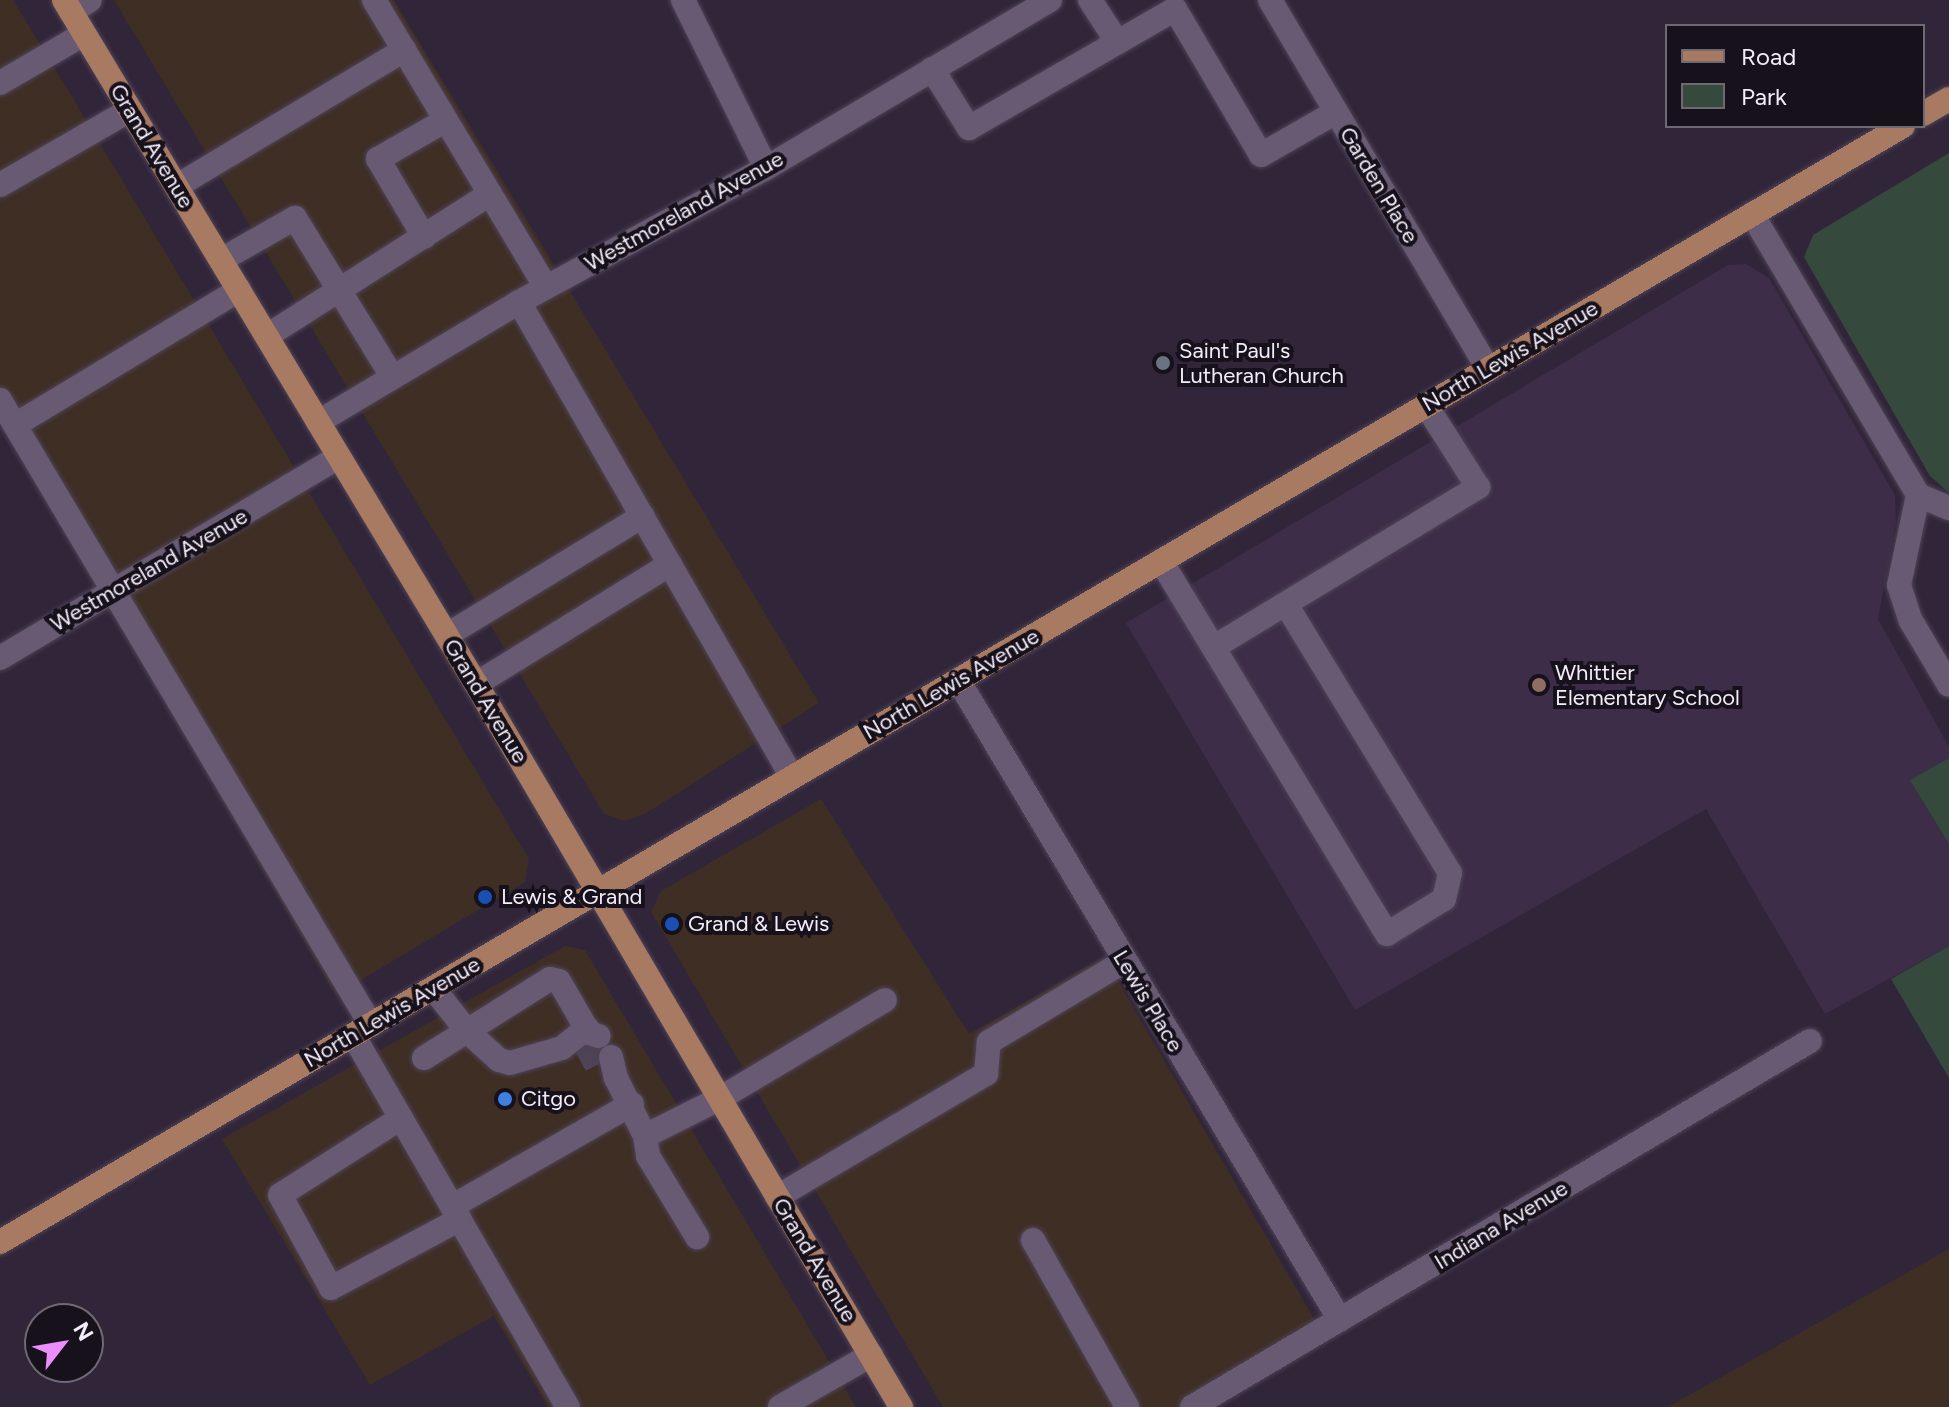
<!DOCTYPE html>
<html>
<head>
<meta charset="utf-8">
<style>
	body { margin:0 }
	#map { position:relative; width:1949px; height:1407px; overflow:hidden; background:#31253a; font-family:Figtree,sans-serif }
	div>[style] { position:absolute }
	.commercial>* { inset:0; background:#3f2e24 }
	.built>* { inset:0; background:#3d2d48 }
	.green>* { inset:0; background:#35493d }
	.minor-tunnel>* { height:24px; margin-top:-12px; transform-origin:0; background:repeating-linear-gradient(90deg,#4e4357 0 24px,transparent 0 36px) }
	.roads { filter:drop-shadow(0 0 2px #4e4355) drop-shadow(0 0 2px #4e4355) }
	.minor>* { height:24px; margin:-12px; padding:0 12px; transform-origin:12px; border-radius:12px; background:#685a72 }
	.major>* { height:24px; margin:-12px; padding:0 12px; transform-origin:12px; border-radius:12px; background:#a87a61 }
	.dots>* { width:22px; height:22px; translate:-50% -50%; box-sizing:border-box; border:4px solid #16111a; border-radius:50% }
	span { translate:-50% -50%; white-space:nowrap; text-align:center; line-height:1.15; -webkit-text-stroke:8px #16111a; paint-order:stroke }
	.street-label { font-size:22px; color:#f4ecfa }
	.poi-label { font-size:22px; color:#f4ecfa }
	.left { translate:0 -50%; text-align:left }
	.legend { position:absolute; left:1665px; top:24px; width:260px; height:104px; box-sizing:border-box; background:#16111a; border:2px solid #6f6974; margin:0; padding:10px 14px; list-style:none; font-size:24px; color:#f4ecfa }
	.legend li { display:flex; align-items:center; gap:16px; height:40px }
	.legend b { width:40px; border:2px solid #6f6974 }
	.north { position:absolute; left:24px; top:1303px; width:80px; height:80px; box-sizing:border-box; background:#16111a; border:2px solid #6f6974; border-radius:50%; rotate:59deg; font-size:22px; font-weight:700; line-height:32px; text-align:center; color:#f4ecfa }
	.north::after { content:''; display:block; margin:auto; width:28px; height:36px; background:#eb8dfc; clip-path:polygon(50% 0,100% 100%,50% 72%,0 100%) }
</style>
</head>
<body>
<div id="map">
	<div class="commercial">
		<i style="clip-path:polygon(0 0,13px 0,65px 85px,529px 859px,525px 882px,336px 995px,0 416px)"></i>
		<i style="clip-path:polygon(114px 0,394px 0,819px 703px,645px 814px,624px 821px,604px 814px)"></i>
		<i style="clip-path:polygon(821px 799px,969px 1034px,1104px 957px,1317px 1324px,1208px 1407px,943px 1407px,651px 912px,661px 891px)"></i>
		<i style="clip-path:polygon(565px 946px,585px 950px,856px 1407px,548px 1407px,494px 1316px,370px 1385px,222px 1139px)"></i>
		<i style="clip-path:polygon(1949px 1249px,1949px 1407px,1668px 1407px)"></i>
	</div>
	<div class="built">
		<i style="clip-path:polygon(1746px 264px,1769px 278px,1895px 495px,1896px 522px,1878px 619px,1949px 747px,1949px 758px,1911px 780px,1949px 844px,1949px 946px,1825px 1014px,1706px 809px,1355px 1010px,1126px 623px,1728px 265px)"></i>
	</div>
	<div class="green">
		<i style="clip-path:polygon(1949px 153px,1949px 493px,1930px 476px,1804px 257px,1813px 235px)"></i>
		<i style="clip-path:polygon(1949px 758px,1949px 844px,1910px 780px)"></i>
		<i style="clip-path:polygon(1949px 946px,1949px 1078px,1891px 979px)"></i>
	</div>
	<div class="minor-tunnel">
		<i style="left:585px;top:1044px;width:26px;rotate:62deg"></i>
	</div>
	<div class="roads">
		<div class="minor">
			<i style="left:374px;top:0;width:333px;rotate:59.1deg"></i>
			<i style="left:683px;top:0;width:187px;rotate:63.7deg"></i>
			<i style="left:1090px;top:0;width:48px;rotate:57deg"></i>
			<i style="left:1270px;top:0;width:429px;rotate:59.4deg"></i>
			<i style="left:71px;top:12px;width:22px;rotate:-32deg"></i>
			<i style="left:932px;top:69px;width:70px;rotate:57.9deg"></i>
			<i style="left:969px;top:128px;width:238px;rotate:-30deg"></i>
			<i style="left:1175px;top:9px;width:169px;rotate:59.5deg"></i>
			<i style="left:1261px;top:155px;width:86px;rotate:-29.8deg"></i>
			<i style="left:0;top:83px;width:97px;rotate:-30.3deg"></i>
			<i style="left:0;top:185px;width:150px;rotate:-30deg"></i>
			<i style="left:177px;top:186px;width:265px;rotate:-30.9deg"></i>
			<i style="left:1752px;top:214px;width:326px;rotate:59.4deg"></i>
			<i style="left:1918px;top:495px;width:92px;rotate:101.9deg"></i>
			<i style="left:1899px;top:585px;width:38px;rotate:72deg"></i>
			<i style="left:1911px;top:621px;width:74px;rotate:59.3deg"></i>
			<i style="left:424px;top:237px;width:91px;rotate:-120.5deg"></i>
			<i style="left:378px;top:159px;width:78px;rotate:-29.8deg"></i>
			<i style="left:221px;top:260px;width:85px;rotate:-29.6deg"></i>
			<i style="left:295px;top:218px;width:185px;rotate:58.5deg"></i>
			<i style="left:519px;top:302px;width:548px;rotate:60.11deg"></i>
			<i style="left:267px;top:336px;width:264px;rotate:-32.5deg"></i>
			<i style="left:0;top:400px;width:727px;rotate:59.31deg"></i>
			<i style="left:318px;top:422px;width:234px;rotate:-30.8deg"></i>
			<i style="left:519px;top:302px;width:281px;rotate:-28.5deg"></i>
			<i style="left:766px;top:168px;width:330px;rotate:-30.6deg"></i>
			<i style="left:15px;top:425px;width:262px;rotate:-31.1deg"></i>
			<i style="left:1918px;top:495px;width:34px;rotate:23deg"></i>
			<i style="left:1161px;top:561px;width:436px;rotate:58.8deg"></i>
			<i style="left:1387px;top:934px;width:67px;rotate:-31.6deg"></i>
			<i style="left:1444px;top:899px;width:27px;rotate:-77deg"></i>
			<i style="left:1450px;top:873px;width:315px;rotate:-121.4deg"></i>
			<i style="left:447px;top:635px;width:229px;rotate:-31.3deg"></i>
			<i style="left:1214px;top:647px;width:309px;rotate:-31.2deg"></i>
			<i style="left:1478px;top:487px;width:97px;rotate:-122.4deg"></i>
			<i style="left:0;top:658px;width:394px;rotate:-30.7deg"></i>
			<i style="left:958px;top:680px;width:745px;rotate:59.17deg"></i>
			<i style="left:476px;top:684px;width:228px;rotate:-31.7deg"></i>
			<i style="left:433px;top:988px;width:55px;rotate:51.7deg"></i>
			<i style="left:467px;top:1031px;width:98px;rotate:-32.1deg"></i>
			<i style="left:550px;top:979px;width:9px;rotate:13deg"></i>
			<i style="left:559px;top:981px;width:60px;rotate:60deg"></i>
			<i style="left:589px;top:1033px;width:10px;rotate:17deg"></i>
			<i style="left:353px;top:1035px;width:430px;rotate:60deg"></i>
			<i style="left:611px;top:1057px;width:22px;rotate:77deg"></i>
			<i style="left:616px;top:1078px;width:65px;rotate:63.4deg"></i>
			<i style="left:645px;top:1136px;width:83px;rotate:-26.6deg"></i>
			<i style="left:719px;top:1099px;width:193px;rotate:-30.8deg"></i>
			<i style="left:424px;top:1058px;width:51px;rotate:-32.1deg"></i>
			<i style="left:467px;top:1031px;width:43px;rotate:42.2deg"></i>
			<i style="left:499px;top:1060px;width:11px;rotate:15deg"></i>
			<i style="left:510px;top:1063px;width:54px;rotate:-16.1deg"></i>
			<i style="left:562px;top:1048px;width:32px;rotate:-39deg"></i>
			<i style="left:401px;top:1118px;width:143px;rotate:147.5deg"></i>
			<i style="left:280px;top:1195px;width:106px;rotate:61.3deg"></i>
			<i style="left:331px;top:1288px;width:146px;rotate:-28.1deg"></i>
			<i style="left:645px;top:1136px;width:20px;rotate:81deg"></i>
			<i style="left:648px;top:1156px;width:95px;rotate:58.8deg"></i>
			<i style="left:777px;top:1197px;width:243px;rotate:-30.5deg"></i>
			<i style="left:986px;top:1074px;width:32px;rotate:-85deg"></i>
			<i style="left:989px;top:1042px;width:158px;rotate:-30.8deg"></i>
			<i style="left:453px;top:1206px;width:206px;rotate:-29.7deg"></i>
			<i style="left:1033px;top:1240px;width:192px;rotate:60.6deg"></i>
			<i style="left:780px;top:1407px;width:105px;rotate:-29.7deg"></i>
			<i style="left:1192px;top:1407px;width:718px;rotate:-30.64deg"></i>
		</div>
		<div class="major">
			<i style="left:64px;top:0;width:798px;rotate:58.94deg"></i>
			<i style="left:476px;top:684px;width:839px;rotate:59.55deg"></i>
			<i style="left:1923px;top:114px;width:30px;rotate:-30deg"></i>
			<i style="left:0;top:1242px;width:2206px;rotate:-30.39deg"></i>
		</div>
	</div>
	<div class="dots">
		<i style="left:1163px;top:363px;background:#6b7280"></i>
		<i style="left:1539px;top:685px;background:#8d6e63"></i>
		<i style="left:485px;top:897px;background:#1a4fb4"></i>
		<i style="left:672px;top:924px;background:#1a4fb4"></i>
		<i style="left:505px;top:1099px;background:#3f7fe0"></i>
	</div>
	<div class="street-label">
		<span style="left:152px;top:146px;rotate:59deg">Grand Avenue</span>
		<span style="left:1379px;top:185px;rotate:59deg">Garden Place</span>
		<span style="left:684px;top:211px;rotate:-29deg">Westmoreland Avenue</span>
		<span style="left:1510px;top:356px;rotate:-30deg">North Lewis Avenue</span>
		<span style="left:149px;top:570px;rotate:-30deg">Westmoreland Avenue</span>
		<span style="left:951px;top:684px;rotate:-30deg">North Lewis Avenue</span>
		<span style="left:486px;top:701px;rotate:59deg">Grand Avenue</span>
		<span style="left:1148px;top:1001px;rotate:59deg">Lewis Place</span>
		<span style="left:392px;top:1012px;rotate:-30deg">North Lewis Avenue</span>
		<span style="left:1501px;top:1225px;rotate:-31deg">Indiana Avenue</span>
		<span style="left:815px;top:1260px;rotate:59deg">Grand Avenue</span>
	</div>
	<div class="poi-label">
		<span class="left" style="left:1179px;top:363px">Saint Paul's<br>Lutheran Church</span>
		<span class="left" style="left:1555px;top:685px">Whittier<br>Elementary School</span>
		<span class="left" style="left:501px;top:897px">Lewis &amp; Grand</span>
		<span class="left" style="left:688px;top:924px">Grand &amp; Lewis</span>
		<span class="left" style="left:521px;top:1099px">Citgo</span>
	</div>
	<ul class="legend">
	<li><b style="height:10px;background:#a87a61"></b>Road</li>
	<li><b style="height:22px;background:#35493d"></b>Park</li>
	</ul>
	<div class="north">N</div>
</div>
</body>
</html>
